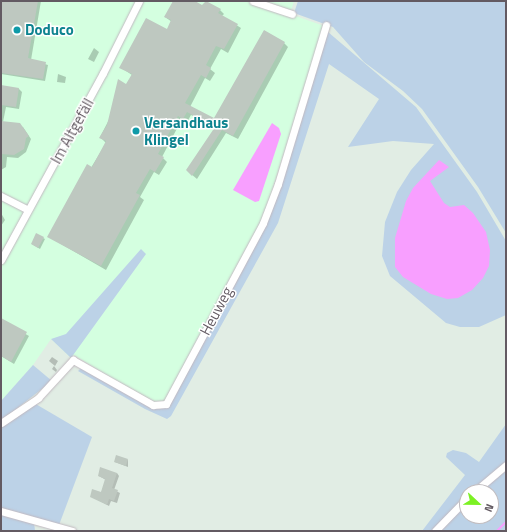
<!DOCTYPE html>
<html>
<head>
<meta charset="utf-8">
<style>
	body { margin:0 }
	#map { position:relative; width:507px; height:532px; overflow:hidden; background:#e1ede4; font-family:"Titillium Web",sans-serif }
	div>[style] { position:absolute }
	.commercial>* { inset:0; background:#d4ffe0 }
	.green>* { inset:0; background:#bcd2e7 }
	.water>* { inset:0; background:#f89fff }
	.shadow>* { inset:0; background:#0003 }
	.stream>* { height:1.5px; margin:-0.75px; padding:0 0.75px; transform-origin:0.75px; border-radius:0.75px; background:#f89fff }
	.building>* { inset:0; background:#bec8c0 }
	.roads { filter:drop-shadow(0 0 1px #c1b9c0) drop-shadow(0 0 1px #c1b9c0) }
	.minor>* { height:7px; margin:-3.5px; padding:0 3.5px; transform-origin:3.5px; border-radius:3.5px; background:#fff }
	.dots>* { width:11px; height:11px; translate:-50% -50%; box-sizing:border-box; border:2px solid #fff; border-radius:50% }
	span { translate:-50% -50%; white-space:nowrap; text-align:center; line-height:1.15; -webkit-text-stroke:3px #fff; paint-order:stroke }
	.culture-label { font-size:15px; color:#0d838f; font-weight:700 }
	.left { translate:0 -50%; text-align:left }
	.street-label { font-size:15px; color:#635a62 }
	.frame { position:absolute; inset:0; border:2px solid #635a62; pointer-events:none }
	.north { position:absolute; left:459px; top:484px; width:40px; height:40px; box-sizing:border-box; background:#fff; border:1px solid #c1bdc0; border-radius:50%; rotate:112deg; font-size:11px; font-weight:700; line-height:16px; text-align:center; color:#635a62 }
	.north::after { content:''; display:block; margin:auto; width:14px; height:18px; background:#7cf124; clip-path:polygon(50% 0,100% 100%,50% 72%,0 100%) }
</style>
</head>
<body>
<div id="map">
	<div class="commercial">
		<i style="clip-path:polygon(1px 1px,294px 1px,290px 14px,324px 26px,262px 222px,165px 403px,153px 403px,74px 355px,71px 358px,51px 339px,33px 365px,1px 401px)"></i>
	</div>
	<div class="green">
		<i style="clip-path:polygon(298px 1px,506px 1px,506px 233px,478px 187px,422px 109px,403px 91px,364px 62px,333px 27px,294px 13px)"></i>
		<i style="clip-path:polygon(328px 32px,416px 107px,477px 192px,506px 241px,506px 315px,479px 327px,460px 327px,446px 323px,390px 276px,382px 256px,385px 222px,397px 192px,411px 170px,434px 144px,393px 141px,348px 147px,379px 99px,329px 64px,278px 223px,171px 416px,167px 419px,145px 409px,78px 371px,83px 366px,153px 407px,160px 409px,169px 405px,265px 224px)"></i>
		<i style="clip-path:polygon(141px 249px,146px 254px,71px 358px,51px 339px,66px 334px)"></i>
		<i style="clip-path:polygon(33px 365px,52px 381px,1px 421px,1px 401px)"></i>
		<i style="clip-path:polygon(34px 403px,92px 437px,59px 525px,1px 509px,1px 427px)"></i>
		<i style="clip-path:polygon(506px 424px,506px 463px,472px 492px,467px 492px,467px 496px,432px 531px,422px 531px,465px 475px,446px 457px,447px 453px,453px 450px,466px 453px,479px 462px)"></i>
		<i style="clip-path:polygon(506px 468px,506px 531px,438px 531px,467px 501px,467px 516px,491px 516px,491px 492px,478px 492px)"></i>
		<i style="clip-path:polygon(1px 513px,34px 522px,35px 531px,1px 531px)"></i>
	</div>
	<div class="water">
		<i style="clip-path:polygon(272px 123px,279px 128px,281px 134px,259px 201px,255px 202px,233px 190px)"></i>
		<i style="clip-path:polygon(439px 160px,449px 167px,430px 181px,444px 203px,450px 207px,464px 205px,473px 213px,486px 232px,490px 250px,489px 266px,483px 278px,472px 290px,458px 298px,447px 299px,431px 294px,403px 277px,395px 267px,395px 238px,406px 201px,413px 188px)"></i>
	</div>
	<div class="shadow">
		<i style="clip-path:polygon(1px 1px,41px 1px,31px 60px,48px 65px,45px 81px,1px 74px)"></i>
		<i style="clip-path:polygon(174px 1px,192px 1px,203px 7px,220px 10px,224px 14px,222px 16px,241px 28px,228px 53px,221px 49px,210px 69px,215px 73px,210px 81px,205px 78px,190px 107px,214px 119px,284px 43px,288px 47px,238px 139px,226px 133px,197px 179px,191px 174px,215px 128px,191px 115px,187px 122px,182px 119px,162px 157px,167px 162px,159px 175px,154px 172px,140px 197px,144px 200px,106px 270px,49px 237px,106px 143px,100px 137px,132px 75px,120px 67px,167px 30px,172px 22px,165px 17px)"></i>
		<i style="clip-path:polygon(94px 48px,99px 52px,94px 62px,88px 59px)"></i>
		<i style="clip-path:polygon(58px 74px,66px 77px,65px 83px,57px 82px)"></i>
		<i style="clip-path:polygon(1px 86px,19px 89px,22px 92px,19px 109px,6px 107px,3px 122px,23px 127px,31px 139px,26px 152px,18px 158px,7px 157px,6px 167px,1px 170px)"></i>
		<i style="clip-path:polygon(1px 213px,5px 220px,1px 226px)"></i>
		<i style="clip-path:polygon(43px 238px,45px 239px,40px 249px,32px 244px)"></i>
		<i style="clip-path:polygon(1px 320px,29px 336px,14px 364px,1px 356px)"></i>
		<i style="clip-path:polygon(52px 357px,58px 361px,55px 366px,49px 361px)"></i>
		<i style="clip-path:polygon(54px 366px,57px 370px,56px 372px,52px 369px)"></i>
		<i style="clip-path:polygon(128px 460px,128px 467px,115px 462px)"></i>
		<i style="clip-path:polygon(117px 473px,119px 476px,114px 490px,120px 493px,117px 503px,111px 501px,109px 506px,91px 496px,101px 493px,106px 480px,99px 476px)"></i>
	</div>
	<div class="stream">
		<i style="left:497px;top:531px;width:13px;rotate:-45deg"></i>
	</div>
	<div class="building">
		<i style="clip-path:polygon(1px 1px,38px 1px,28px 58px,46px 62px,43px 79px,1px 73px)"></i>
		<i style="clip-path:polygon(173px 1px,195px 1px,202px 5px,206px 1px,221px 9px,218px 13px,238px 24px,224px 49px,216px 46px,206px 65px,211px 68px,206px 78px,201px 75px,185px 103px,214px 118px,264px 30px,285px 42px,233px 136px,222px 130px,192px 176px,186px 170px,215px 127px,187px 112px,183px 119px,178px 116px,158px 154px,164px 157px,155px 172px,150px 169px,136px 193px,140px 195px,101px 266px,47px 237px,87px 164px,92px 167px,106px 141px,99px 138px,107px 125px,118px 79px,126px 84px,132px 74px,119px 68px,146px 18px,167px 29px,171px 20px,164px 17px)"></i>
		<i style="clip-path:polygon(1px 85px,19px 88px,16px 107px,1px 105px)"></i>
		<i style="clip-path:polygon(1px 121px,20px 123px,29px 136px,26px 138px,24px 149px,14px 155px,1px 154px)"></i>
		<i style="clip-path:polygon(36px 233px,44px 237px,38px 248px,31px 244px)"></i>
		<i style="clip-path:polygon(1px 318px,27px 332px,11px 362px,1px 356px)"></i>
		<i style="clip-path:polygon(116px 455px,128px 459px,126px 466px,114px 462px)"></i>
		<i style="clip-path:polygon(100px 467px,117px 473px,112px 488px,118px 490px,114px 501px,109px 499px,107px 505px,90px 497px,92px 489px,101px 492px,105px 479px,98px 476px)"></i>
	</div>
	<div class="roads">
		<div class="minor">
			<i style="left:253px;top:1px;width:41px;rotate:18.4deg"></i>
			<i style="left:1px;top:196px;width:30px;rotate:27deg"></i>
			<i style="left:1px;top:260px;width:213px;rotate:-61.4deg"></i>
			<i style="left:103px;top:73px;width:80px;rotate:-63.4deg"></i>
			<i style="left:1px;top:423px;width:45px;rotate:-34deg"></i>
			<i style="left:38px;top:398px;width:52px;rotate:-47.4deg"></i>
			<i style="left:73px;top:360px;width:92px;rotate:29.4deg"></i>
			<i style="left:153px;top:405px;width:13px;rotate:-4deg"></i>
			<i style="left:166px;top:404px;width:205px;rotate:-61.8deg"></i>
			<i style="left:263px;top:223px;width:42px;rotate:-69deg"></i>
			<i style="left:278px;top:184px;width:166px;rotate:-73.2deg"></i>
			<i style="left:474px;top:492px;width:42px;rotate:-40.2deg"></i>
			<i style="left:1px;top:511px;width:74px;rotate:15.7deg"></i>
			<i style="left:435px;top:531px;width:46px;rotate:-45.9deg"></i>
		</div>
	</div>
	<div class="dots">
		<i style="left:17px;top:30px;background:#0f9aa8"></i>
		<i style="left:136px;top:131px;background:#0f9aa8"></i>
	</div>
	<div class="culture-label">
		<span class="left" style="left:25px;top:30px">Doduco</span>
		<span class="left" style="left:144px;top:131px">Versandhaus<br>Klingel</span>
	</div>
	<div class="street-label">
		<span style="left:72px;top:131px;rotate:-61deg">Im Altgefäll</span>
		<span style="left:216px;top:311px;rotate:-62deg">Heuweg</span>
	</div>
	<div class="frame"></div>
	<div class="north">N</div>
</div>
</body>
</html>
